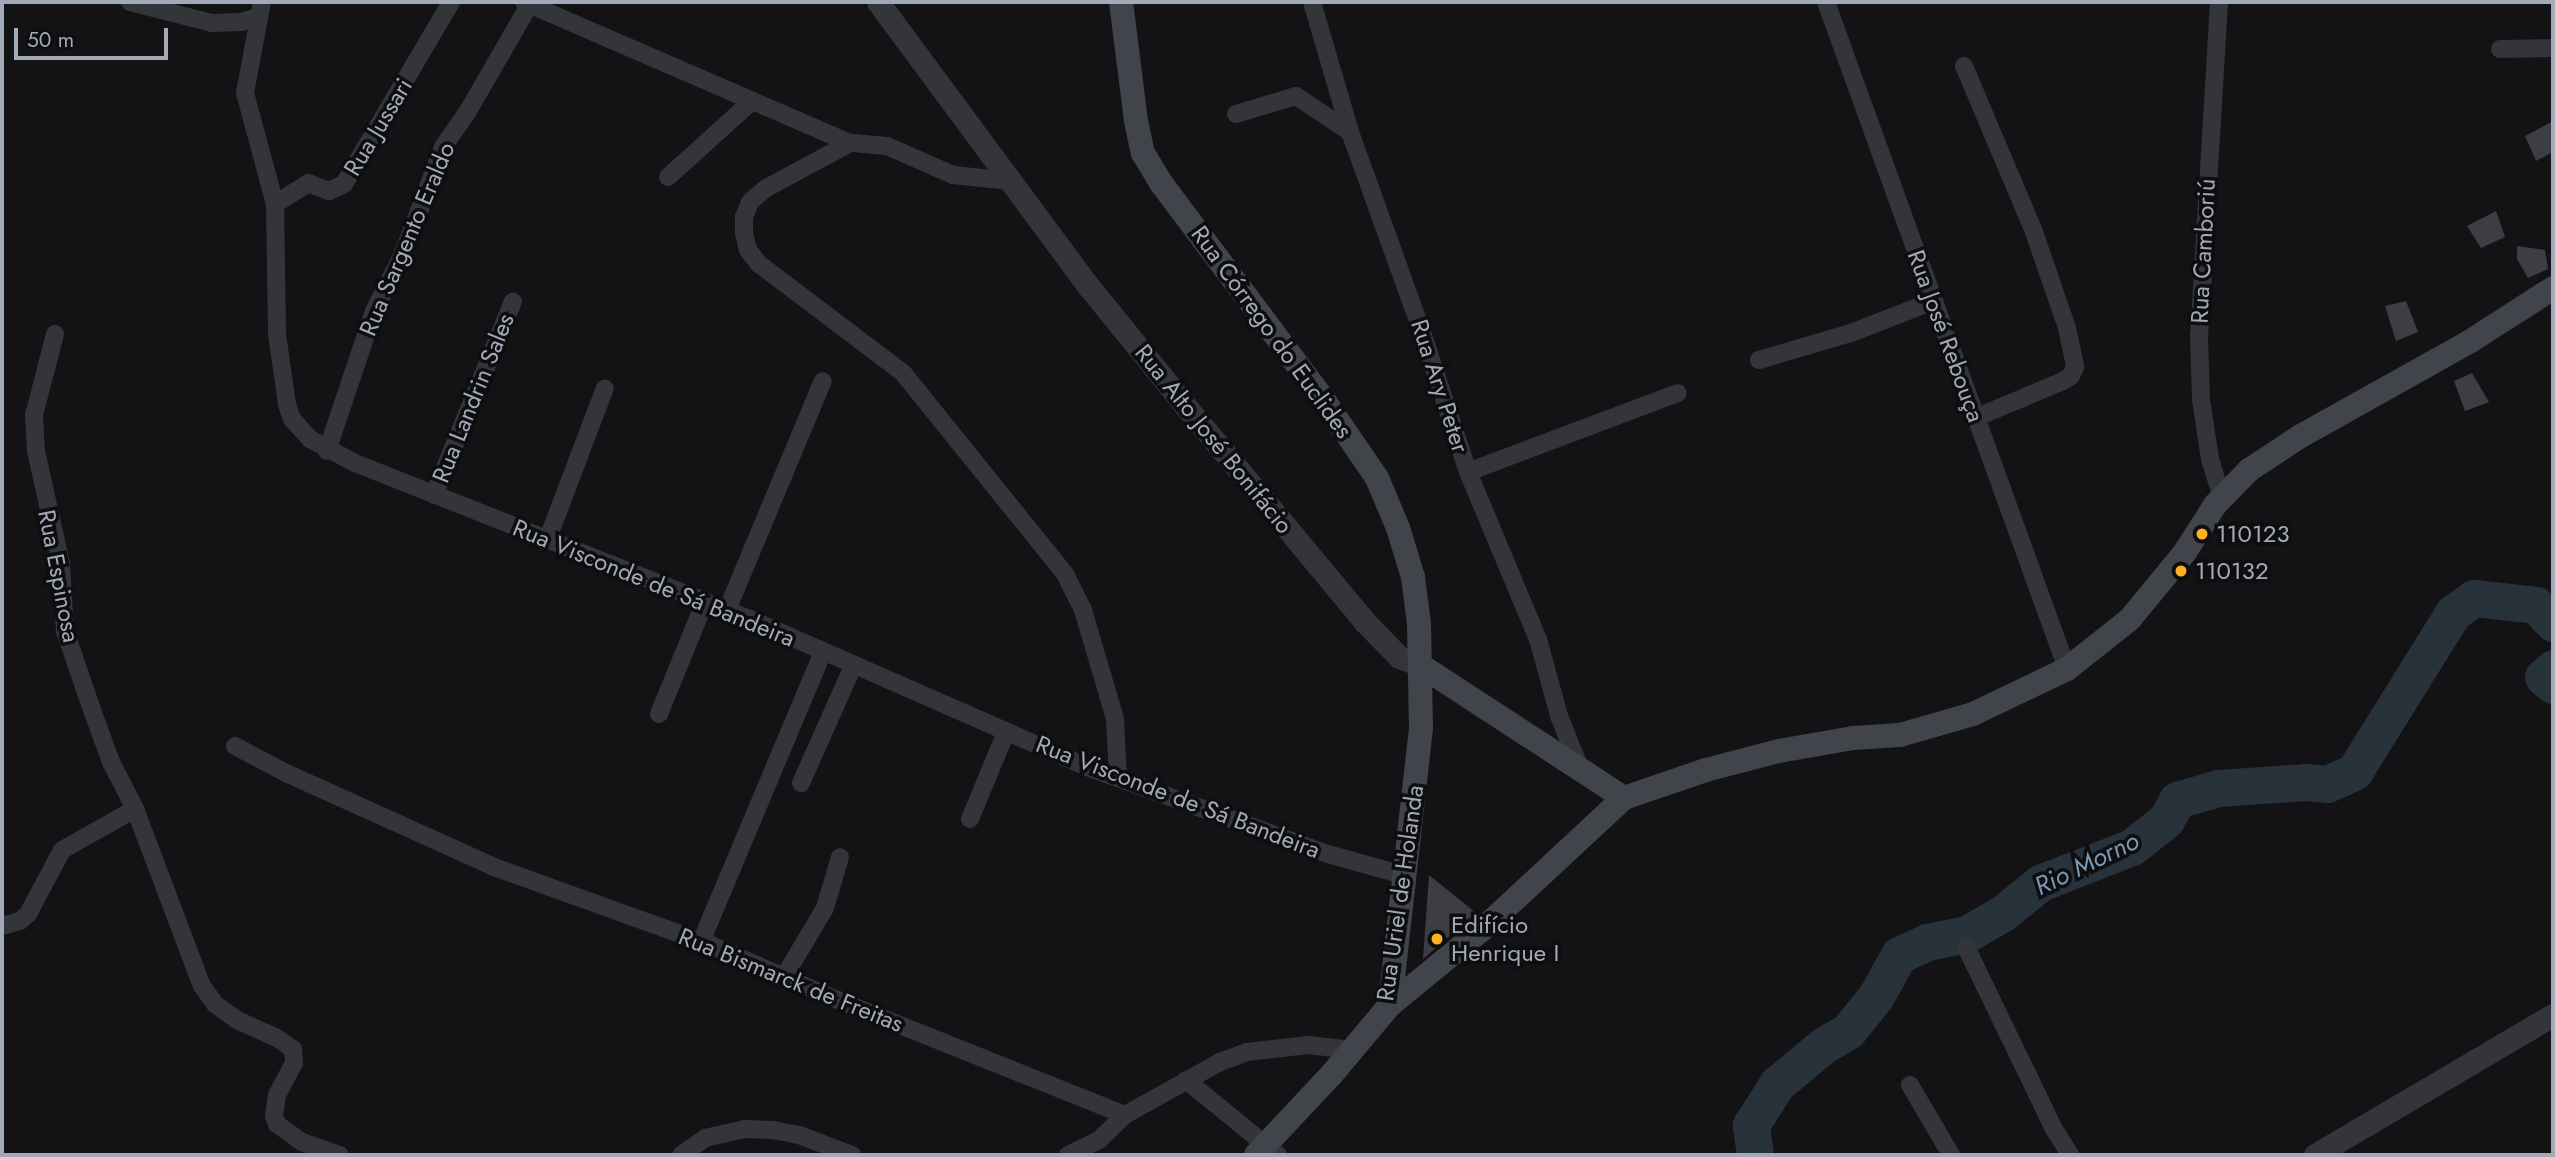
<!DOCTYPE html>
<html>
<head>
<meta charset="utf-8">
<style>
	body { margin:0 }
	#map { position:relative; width:2555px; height:1157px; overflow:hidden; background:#131315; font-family:Jost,sans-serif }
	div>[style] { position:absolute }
	.river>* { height:37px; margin:-18.5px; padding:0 18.5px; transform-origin:18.5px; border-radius:18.5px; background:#28323a }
	.building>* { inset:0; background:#3c3e43 }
	.minor>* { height:18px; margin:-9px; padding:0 9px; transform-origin:9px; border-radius:9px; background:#34353a }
	.tertiary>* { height:23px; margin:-11.5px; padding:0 11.5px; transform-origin:11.5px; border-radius:11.5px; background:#34353a }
	.secondary>* { height:24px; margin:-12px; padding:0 12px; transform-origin:12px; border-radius:12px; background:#42444b }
	.dots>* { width:19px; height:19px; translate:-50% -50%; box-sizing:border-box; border:4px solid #0e0e10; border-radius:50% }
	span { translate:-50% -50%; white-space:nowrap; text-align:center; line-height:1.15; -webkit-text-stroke:7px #0e0e10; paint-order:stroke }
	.street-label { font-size:24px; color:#a3aab7 }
	.poi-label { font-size:24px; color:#a3aab7 }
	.left { translate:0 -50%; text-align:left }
	.water-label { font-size:26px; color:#779ab6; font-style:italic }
	.frame { position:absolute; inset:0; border:4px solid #a3aab7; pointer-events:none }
	.scale { position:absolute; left:14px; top:28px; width:154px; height:32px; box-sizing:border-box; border:4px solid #a3aab7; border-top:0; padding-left:9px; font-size:21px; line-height:24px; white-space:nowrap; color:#a3aab7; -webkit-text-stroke:5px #0e0e10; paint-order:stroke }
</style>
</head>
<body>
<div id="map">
	<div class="river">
		<i style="left:2553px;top:668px;width:13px;rotate:138deg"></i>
		<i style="left:2543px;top:677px;width:13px;rotate:39deg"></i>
		<i style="left:1755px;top:1155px;width:30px;rotate:-98deg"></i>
		<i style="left:1751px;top:1125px;width:49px;rotate:-57.6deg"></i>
		<i style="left:1777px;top:1084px;width:61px;rotate:-39.7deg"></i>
		<i style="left:1824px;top:1045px;width:28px;rotate:-30deg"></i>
		<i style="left:1848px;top:1031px;width:45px;rotate:-51.3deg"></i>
		<i style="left:1876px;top:996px;width:47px;rotate:-60.7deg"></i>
		<i style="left:1899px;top:955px;width:31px;rotate:-25deg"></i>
		<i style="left:1927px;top:942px;width:41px;rotate:-11.3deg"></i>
		<i style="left:1967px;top:934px;width:42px;rotate:-30.3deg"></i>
		<i style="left:2003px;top:913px;width:48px;rotate:-39deg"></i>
		<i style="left:2040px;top:883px;width:99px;rotate:-21.4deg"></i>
		<i style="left:2132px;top:847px;width:43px;rotate:-38.5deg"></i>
		<i style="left:2166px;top:820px;width:23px;rotate:-61deg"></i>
		<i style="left:2177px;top:800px;width:43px;rotate:-16.3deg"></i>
		<i style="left:2218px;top:788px;width:87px;rotate:-3.9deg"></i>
		<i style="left:2305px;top:782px;width:22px;rotate:5deg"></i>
		<i style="left:2327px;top:784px;width:30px;rotate:-24deg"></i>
		<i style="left:2354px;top:772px;width:187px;rotate:-58.1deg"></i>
		<i style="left:2453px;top:613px;width:26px;rotate:-36deg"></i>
		<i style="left:2474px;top:598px;width:62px;rotate:6.4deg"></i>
		<i style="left:2536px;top:605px;width:25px;rotate:47deg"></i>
	</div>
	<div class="building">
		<i style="clip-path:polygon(2553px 121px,2553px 152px,2536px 161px,2525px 136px)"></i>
		<i style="clip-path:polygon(2496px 211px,2505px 237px,2481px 248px,2467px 226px)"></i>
		<i style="clip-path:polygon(2517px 246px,2545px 250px,2548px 269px,2528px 278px,2517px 259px)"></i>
		<i style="clip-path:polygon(2406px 301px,2418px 332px,2396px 341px,2385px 306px)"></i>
		<i style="clip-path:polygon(2472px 373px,2489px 402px,2465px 411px,2454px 381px)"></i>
		<i style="clip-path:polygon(1429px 875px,1476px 913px,1423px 959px)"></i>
	</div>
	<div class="minor">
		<i style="left:130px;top:2px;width:85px;rotate:14.4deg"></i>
		<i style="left:212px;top:23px;width:29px;rotate:-2deg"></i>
		<i style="left:241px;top:22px;width:19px;rotate:-16deg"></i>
		<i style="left:262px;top:2px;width:93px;rotate:100.6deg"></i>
		<i style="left:245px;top:93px;width:115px;rotate:74.9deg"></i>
		<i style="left:275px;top:204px;width:130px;rotate:89.1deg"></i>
		<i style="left:277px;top:334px;width:71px;rotate:81.9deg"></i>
		<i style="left:287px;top:404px;width:16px;rotate:72deg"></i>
		<i style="left:292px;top:419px;width:27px;rotate:48deg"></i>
		<i style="left:310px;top:439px;width:51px;rotate:28.1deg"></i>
		<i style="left:355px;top:463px;width:425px;rotate:21.6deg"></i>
		<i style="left:750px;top:619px;width:371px;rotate:23.7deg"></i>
		<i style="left:1090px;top:768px;width:253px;rotate:19.9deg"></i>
		<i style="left:1328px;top:854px;width:82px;rotate:15.6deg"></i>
		<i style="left:524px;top:2px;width:355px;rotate:23.4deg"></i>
		<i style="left:1312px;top:2px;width:135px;rotate:73.7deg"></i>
		<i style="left:1350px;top:132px;width:209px;rotate:70.2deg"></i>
		<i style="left:1421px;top:329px;width:151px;rotate:71.8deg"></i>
		<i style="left:1468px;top:472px;width:181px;rotate:67.3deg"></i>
		<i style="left:1538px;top:639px;width:80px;rotate:74.7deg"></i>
		<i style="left:1559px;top:716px;width:54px;rotate:68.2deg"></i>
		<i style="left:1826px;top:2px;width:709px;rotate:70.13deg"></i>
		<i style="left:2219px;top:2px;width:335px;rotate:93.4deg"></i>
		<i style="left:2199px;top:336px;width:63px;rotate:88.2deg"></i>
		<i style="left:2201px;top:399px;width:61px;rotate:81.5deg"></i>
		<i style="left:2210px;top:459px;width:41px;rotate:72.9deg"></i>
		<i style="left:2500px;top:49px;width:53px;rotate:-1.1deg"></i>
		<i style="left:1964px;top:66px;width:180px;rotate:67.1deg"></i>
		<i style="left:2034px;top:232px;width:102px;rotate:71deg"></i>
		<i style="left:2067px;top:328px;width:40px;rotate:78deg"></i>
		<i style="left:2075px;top:367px;width:10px;rotate:114deg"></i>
		<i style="left:2071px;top:376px;width:9px;rotate:148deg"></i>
		<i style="left:2063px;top:381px;width:95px;rotate:157.2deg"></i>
		<i style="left:1236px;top:114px;width:63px;rotate:-16.7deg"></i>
		<i style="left:1296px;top:96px;width:65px;rotate:33.7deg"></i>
		<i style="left:668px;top:177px;width:112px;rotate:-42.1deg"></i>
		<i style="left:1011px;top:181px;width:58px;rotate:-174.1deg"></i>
		<i style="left:953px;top:175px;width:72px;rotate:-156.3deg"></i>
		<i style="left:887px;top:146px;width:37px;rotate:-175deg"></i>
		<i style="left:850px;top:143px;width:97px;rotate:151.6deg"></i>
		<i style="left:765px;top:189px;width:20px;rotate:139deg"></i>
		<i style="left:750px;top:202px;width:16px;rotate:112deg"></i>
		<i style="left:744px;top:217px;width:16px;rotate:90deg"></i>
		<i style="left:744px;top:233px;width:17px;rotate:77deg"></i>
		<i style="left:748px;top:250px;width:18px;rotate:52deg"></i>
		<i style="left:759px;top:264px;width:181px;rotate:37.1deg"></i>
		<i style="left:903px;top:373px;width:258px;rotate:51.1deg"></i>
		<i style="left:1065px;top:574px;width:40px;rotate:63.4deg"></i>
		<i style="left:1083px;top:610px;width:114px;rotate:73.6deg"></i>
		<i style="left:1115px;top:719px;width:57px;rotate:87deg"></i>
		<i style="left:275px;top:204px;width:39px;rotate:-32deg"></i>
		<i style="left:308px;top:183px;width:22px;rotate:21deg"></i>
		<i style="left:329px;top:191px;width:17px;rotate:-25deg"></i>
		<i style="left:344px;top:184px;width:211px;rotate:-59.5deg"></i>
		<i style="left:55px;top:334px;width:84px;rotate:104.5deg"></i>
		<i style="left:34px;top:415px;width:36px;rotate:87deg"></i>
		<i style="left:36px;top:451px;width:116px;rotate:77.5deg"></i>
		<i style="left:61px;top:564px;width:67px;rotate:86.6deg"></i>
		<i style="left:65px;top:631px;width:83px;rotate:71.1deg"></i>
		<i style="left:92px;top:710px;width:55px;rotate:69.9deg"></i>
		<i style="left:111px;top:762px;width:53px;rotate:62.9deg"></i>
		<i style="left:135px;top:809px;width:189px;rotate:69.3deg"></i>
		<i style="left:202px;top:986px;width:22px;rotate:54deg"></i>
		<i style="left:215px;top:1004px;width:27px;rotate:36deg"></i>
		<i style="left:237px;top:1020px;width:44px;rotate:24.2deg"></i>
		<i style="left:277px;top:1038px;width:19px;rotate:35deg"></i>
		<i style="left:293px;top:1049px;width:14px;rotate:86deg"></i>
		<i style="left:294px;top:1063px;width:36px;rotate:118deg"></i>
		<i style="left:277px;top:1095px;width:21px;rotate:98deg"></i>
		<i style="left:274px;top:1116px;width:9px;rotate:69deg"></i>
		<i style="left:277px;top:1124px;width:31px;rotate:36deg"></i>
		<i style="left:302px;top:1142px;width:40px;rotate:18.9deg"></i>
		<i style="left:1759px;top:360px;width:96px;rotate:-16.4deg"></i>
		<i style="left:1851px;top:333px;width:88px;rotate:-21.3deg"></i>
		<i style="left:327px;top:451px;width:148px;rotate:-71.4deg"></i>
		<i style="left:374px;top:311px;width:64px;rotate:-63deg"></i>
		<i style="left:403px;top:254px;width:114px;rotate:-69.5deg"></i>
		<i style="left:443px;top:147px;width:44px;rotate:-55.2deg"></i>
		<i style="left:468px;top:111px;width:126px;rotate:-60deg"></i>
		<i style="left:1468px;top:472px;width:224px;rotate:-20.6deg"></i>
		<i style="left:434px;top:495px;width:209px;rotate:-67.8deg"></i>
		<i style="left:548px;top:538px;width:160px;rotate:-69.2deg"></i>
		<i style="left:727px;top:610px;width:248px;rotate:-67.3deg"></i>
		<i style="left:659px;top:714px;width:122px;rotate:-67.8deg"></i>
		<i style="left:235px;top:746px;width:58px;rotate:27.9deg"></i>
		<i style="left:286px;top:773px;width:228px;rotate:24.3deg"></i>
		<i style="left:494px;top:867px;width:231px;rotate:19.8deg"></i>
		<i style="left:711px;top:945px;width:130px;rotate:23.6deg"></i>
		<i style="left:830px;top:997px;width:318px;rotate:21.8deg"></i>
		<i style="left:801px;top:783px;width:128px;rotate:-66deg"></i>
		<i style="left:970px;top:819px;width:94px;rotate:-67.5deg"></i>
		<i style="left:2px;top:926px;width:19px;rotate:-16deg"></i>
		<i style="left:20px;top:921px;width:11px;rotate:-41deg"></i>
		<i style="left:28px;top:914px;width:72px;rotate:-62deg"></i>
		<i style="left:62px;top:850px;width:84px;rotate:-29.3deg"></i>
		<i style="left:701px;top:942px;width:315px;rotate:-67.2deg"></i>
		<i style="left:1966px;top:947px;width:202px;rotate:64.2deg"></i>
		<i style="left:2054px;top:1129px;width:31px;rotate:58deg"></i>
		<i style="left:784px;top:977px;width:80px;rotate:-59.3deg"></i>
		<i style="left:825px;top:908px;width:53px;rotate:-73.6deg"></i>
		<i style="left:1186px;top:1080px;width:119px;rotate:39.2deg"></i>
		<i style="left:1910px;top:1085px;width:81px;rotate:59.6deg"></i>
		<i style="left:681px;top:1155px;width:29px;rotate:-35deg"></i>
		<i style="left:705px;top:1138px;width:41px;rotate:-12.7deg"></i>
		<i style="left:745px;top:1129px;width:28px;rotate:2deg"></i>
		<i style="left:773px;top:1130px;width:26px;rotate:11deg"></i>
		<i style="left:799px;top:1135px;width:57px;rotate:20.7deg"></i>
		<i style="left:1068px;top:1155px;width:34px;rotate:-26deg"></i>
		<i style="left:1099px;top:1140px;width:36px;rotate:-44deg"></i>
		<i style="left:1125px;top:1115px;width:109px;rotate:-29.2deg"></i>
		<i style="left:1220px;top:1062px;width:29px;rotate:-20deg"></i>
		<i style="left:1247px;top:1052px;width:61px;rotate:-6.5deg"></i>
		<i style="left:1308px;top:1045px;width:45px;rotate:6.3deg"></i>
	</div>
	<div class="tertiary">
		<i style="left:878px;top:2px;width:356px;rotate:53.5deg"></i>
		<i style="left:1090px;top:288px;width:149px;rotate:51deg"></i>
		<i style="left:1184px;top:404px;width:282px;rotate:50.3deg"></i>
		<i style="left:1364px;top:621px;width:50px;rotate:45.8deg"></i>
		<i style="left:1399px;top:657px;width:22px;rotate:21deg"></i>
		<i style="left:2315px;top:1155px;width:276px;rotate:-30.5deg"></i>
	</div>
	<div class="secondary">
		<i style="left:1121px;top:2px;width:120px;rotate:82.8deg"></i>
		<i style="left:1136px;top:121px;width:33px;rotate:78deg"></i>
		<i style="left:1143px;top:153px;width:35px;rotate:59deg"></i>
		<i style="left:1161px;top:183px;width:266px;rotate:53.1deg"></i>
		<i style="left:1321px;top:396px;width:99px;rotate:55.7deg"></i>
		<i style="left:1377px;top:478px;width:54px;rotate:67.2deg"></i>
		<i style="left:1398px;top:528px;width:51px;rotate:73deg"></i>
		<i style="left:1413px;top:577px;width:47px;rotate:82.7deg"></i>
		<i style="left:1419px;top:624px;width:104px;rotate:88.9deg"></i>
		<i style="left:1421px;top:728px;width:279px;rotate:96.4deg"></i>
		<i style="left:1420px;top:665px;width:244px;rotate:33.1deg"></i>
		<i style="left:1256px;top:1155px;width:111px;rotate:-46.8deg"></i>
		<i style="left:1332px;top:1074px;width:90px;rotate:-50deg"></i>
		<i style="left:1390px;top:1005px;width:123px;rotate:-39.4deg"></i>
		<i style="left:1485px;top:927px;width:190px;rotate:-42.9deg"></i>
		<i style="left:1624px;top:798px;width:87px;rotate:-18.9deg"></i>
		<i style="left:1706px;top:770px;width:75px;rotate:-14.6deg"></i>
		<i style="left:1779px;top:751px;width:75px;rotate:-10deg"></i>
		<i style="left:1853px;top:738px;width:47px;rotate:-3.7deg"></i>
		<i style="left:1900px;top:735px;width:76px;rotate:-16deg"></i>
		<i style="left:1973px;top:714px;width:104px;rotate:-25.6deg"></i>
		<i style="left:2067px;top:669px;width:80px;rotate:-38.4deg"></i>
		<i style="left:2130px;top:619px;width:87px;rotate:-50.6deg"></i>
		<i style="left:2185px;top:552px;width:56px;rotate:-57.4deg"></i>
		<i style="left:2215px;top:505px;width:49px;rotate:-45.8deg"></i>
		<i style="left:2249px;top:470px;width:60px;rotate:-33.4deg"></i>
		<i style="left:2299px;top:437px;width:195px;rotate:-29.2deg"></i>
		<i style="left:2469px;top:342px;width:100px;rotate:-32.7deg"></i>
	</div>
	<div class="dots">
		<i style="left:2202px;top:534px;background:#ffb021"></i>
		<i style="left:2181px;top:571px;background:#ffb021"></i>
		<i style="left:1437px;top:939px;background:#ffb021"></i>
	</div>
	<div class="street-label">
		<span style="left:378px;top:127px;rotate:-59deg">Rua Jussari</span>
		<span style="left:407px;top:239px;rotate:-67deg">Rua Sargento Eraldo</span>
		<span style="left:2203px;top:251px;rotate:-87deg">Rua Camboriú</span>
		<span style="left:1272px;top:332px;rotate:54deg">Rua Córrego do Euclides</span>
		<span style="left:1946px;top:336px;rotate:70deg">Rua José Rebouça</span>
		<span style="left:1440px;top:386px;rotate:72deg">Rua Ary Peter</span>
		<span style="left:473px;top:398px;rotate:-68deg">Rua Landrin Sales</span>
		<span style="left:1214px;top:439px;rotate:51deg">Rua Alto José Bonifácio</span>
		<span style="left:59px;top:576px;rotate:79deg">Rua Espinosa</span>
		<span style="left:654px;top:583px;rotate:22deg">Rua Visconde de Sá Bandeira</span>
		<span style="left:1178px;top:797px;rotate:21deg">Rua Visconde de Sá Bandeira</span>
		<span style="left:1400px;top:893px;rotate:-82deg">Rua Uriel de Holanda</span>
		<span style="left:791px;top:980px;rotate:22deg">Rua Bismarck de Freitas</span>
	</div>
	<div class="poi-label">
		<span class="left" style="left:2216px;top:534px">110123</span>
		<span class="left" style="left:2195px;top:571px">110132</span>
		<span class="left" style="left:1451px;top:939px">Edifício<br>Henrique I</span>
	</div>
	<div class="water-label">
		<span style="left:2087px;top:864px;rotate:-26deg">Rio Morno</span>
	</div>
	<div class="frame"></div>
	<div class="scale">50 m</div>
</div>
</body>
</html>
